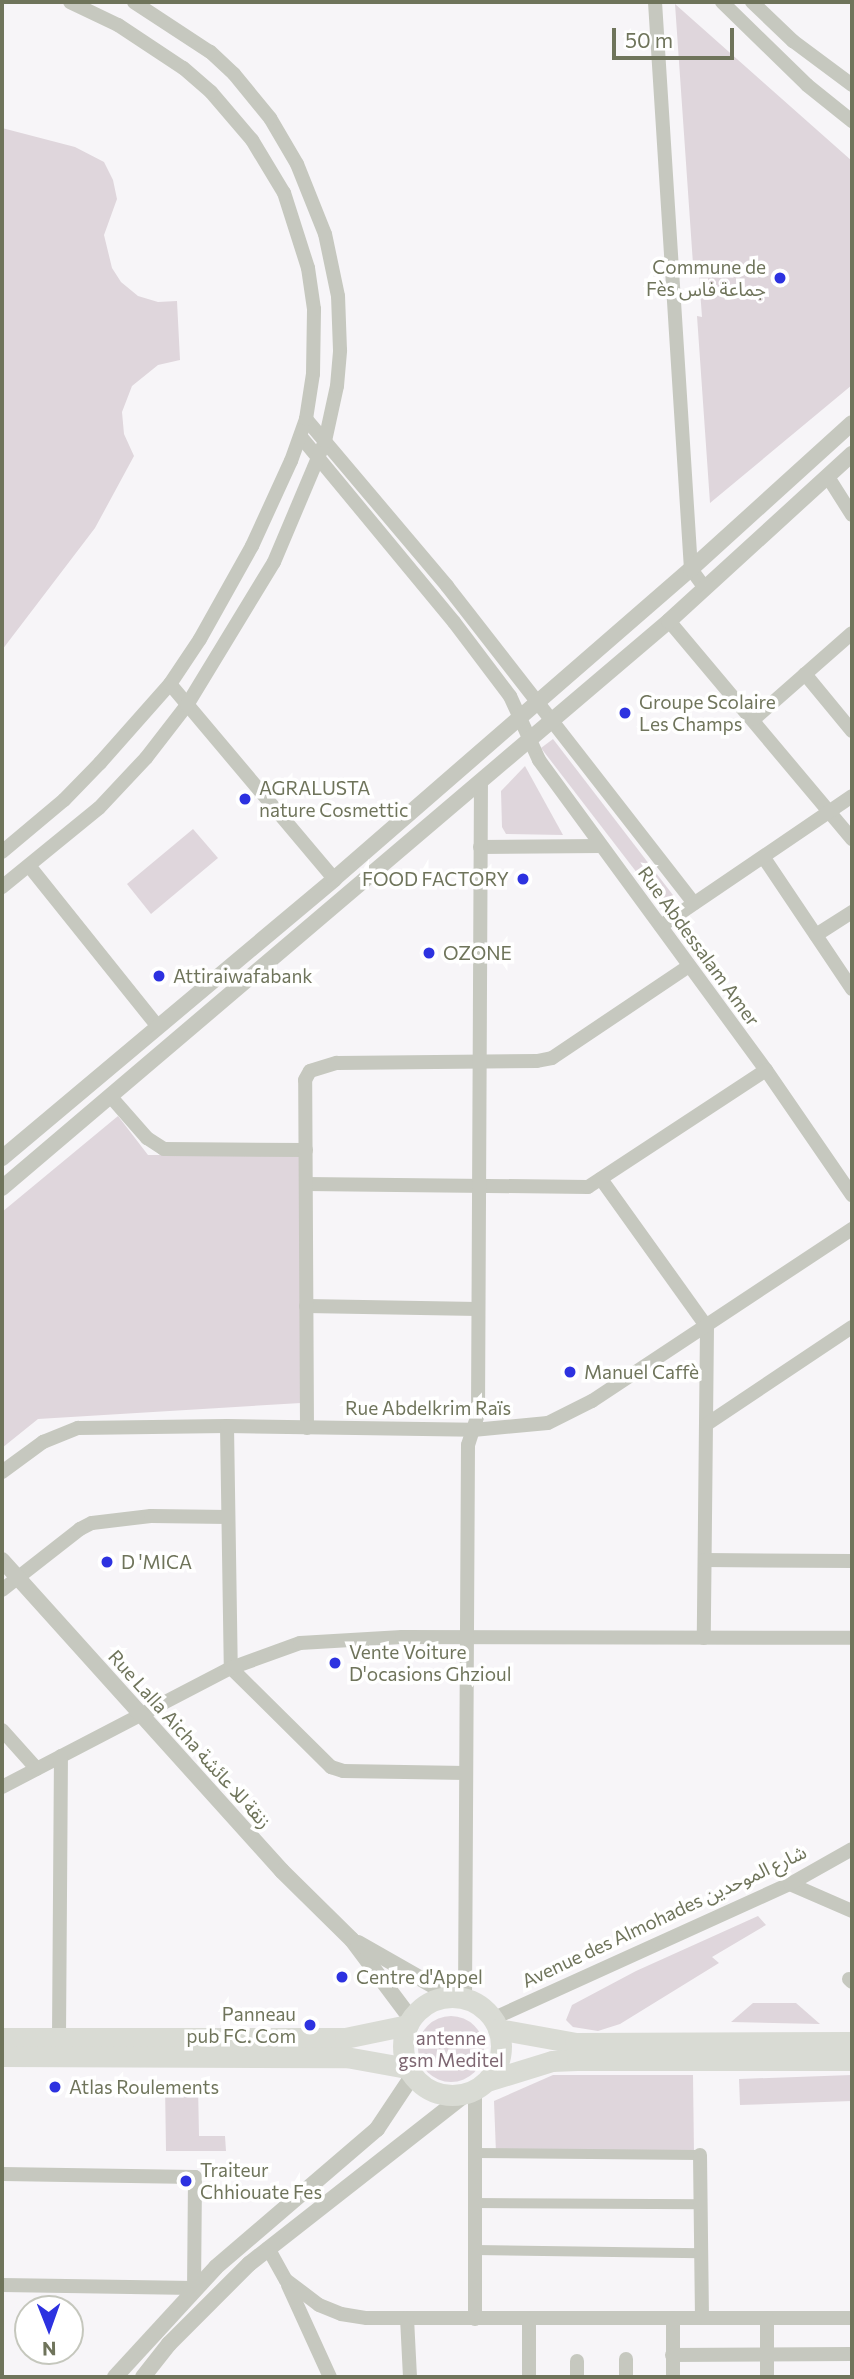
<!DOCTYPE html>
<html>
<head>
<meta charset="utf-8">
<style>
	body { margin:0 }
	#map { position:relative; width:854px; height:2379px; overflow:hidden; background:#f7f5f8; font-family:Commissioner,"Noto Sans Arabic",sans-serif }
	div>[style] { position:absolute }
	.green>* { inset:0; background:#dfd6dc }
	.round { border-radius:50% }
	.pedestrian>* { height:10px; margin:-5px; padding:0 5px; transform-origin:5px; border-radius:5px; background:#c6c8bf }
	.minor>* { height:14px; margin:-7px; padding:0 7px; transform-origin:7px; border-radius:7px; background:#c6c8bf }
	.tertiary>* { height:16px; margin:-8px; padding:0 8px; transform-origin:8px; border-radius:8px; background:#c6c8bf }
	.primary>* { height:21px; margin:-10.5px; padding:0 10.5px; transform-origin:10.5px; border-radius:10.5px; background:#d9dbd4 }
	.primary>.ring { margin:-10.5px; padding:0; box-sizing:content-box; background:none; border:21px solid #d9dbd4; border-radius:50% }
	.dots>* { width:19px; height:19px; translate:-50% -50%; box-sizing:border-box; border:4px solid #fff; border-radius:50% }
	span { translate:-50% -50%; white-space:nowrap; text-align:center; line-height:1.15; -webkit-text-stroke:7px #fff; paint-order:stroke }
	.poi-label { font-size:19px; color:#6f745b }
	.right { translate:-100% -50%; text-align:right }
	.left { translate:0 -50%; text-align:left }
	.street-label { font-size:19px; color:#6f745b }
	.park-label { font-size:19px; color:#7d6671 }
	.frame { position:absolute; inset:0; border:4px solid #6f745b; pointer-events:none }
	.north { position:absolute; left:14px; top:2295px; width:70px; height:70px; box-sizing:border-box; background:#fff; border:2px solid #c5c7bd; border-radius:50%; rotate:179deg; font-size:19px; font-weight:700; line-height:28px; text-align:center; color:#6f745b }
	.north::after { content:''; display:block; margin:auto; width:24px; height:32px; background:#2d32e0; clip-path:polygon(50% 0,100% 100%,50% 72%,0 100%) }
	.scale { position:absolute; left:612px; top:28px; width:122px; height:32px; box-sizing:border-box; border:4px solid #6f745b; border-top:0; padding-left:9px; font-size:21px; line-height:24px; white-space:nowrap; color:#6f745b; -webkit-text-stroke:5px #fff; paint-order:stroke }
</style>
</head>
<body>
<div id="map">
	<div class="green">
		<i style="clip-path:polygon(675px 4px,852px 161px,852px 385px,710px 503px,697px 316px,702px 317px,698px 263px,693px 264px)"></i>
		<i style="clip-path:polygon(2px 128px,75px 147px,104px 162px,113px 180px,117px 199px,104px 235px,112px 268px,121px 282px,138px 296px,158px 302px,177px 301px,180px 360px,158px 365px,132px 386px,122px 412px,124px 434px,134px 456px,95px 528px,2px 650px)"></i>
		<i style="clip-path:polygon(553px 739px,676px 899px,664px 908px,541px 748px)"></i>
		<i style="clip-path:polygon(525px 766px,563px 835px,506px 834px,502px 827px,501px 791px)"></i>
		<i style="clip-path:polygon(193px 829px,218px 858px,151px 914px,127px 884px)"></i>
		<i style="clip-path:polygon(118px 1116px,148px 1155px,302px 1155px,301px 1403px,38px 1419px,2px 1448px,2px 1212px)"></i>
		<i style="clip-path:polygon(758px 1916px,766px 1925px,712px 1957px,719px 1963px,620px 2024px,598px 2031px,573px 2027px,566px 2020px,572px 2005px,636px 1971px)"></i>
		<i style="clip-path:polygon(753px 2003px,796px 2003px,820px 2024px,731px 2022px)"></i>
		<i class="round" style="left:418px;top:2016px;width:66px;height:66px"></i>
		<i style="clip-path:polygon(553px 2075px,693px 2075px,694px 2155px,496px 2153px,494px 2101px)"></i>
		<i style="clip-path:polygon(852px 2075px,852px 2101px,740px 2105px,739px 2079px)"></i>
		<i style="clip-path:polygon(165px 2085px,198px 2085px,199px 2136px,225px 2136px,226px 2151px,166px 2151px)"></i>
	</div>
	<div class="pedestrian">
		<i style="left:475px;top:2153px;width:225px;rotate:0.5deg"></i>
		<i style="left:475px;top:2203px;width:226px;rotate:0.3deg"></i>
		<i style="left:475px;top:2250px;width:226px;rotate:0.8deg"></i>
	</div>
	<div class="minor">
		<i style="left:655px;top:2px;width:568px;rotate:86.37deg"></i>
		<i style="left:691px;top:569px;width:24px;rotate:54deg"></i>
		<i style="left:722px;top:2px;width:119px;rotate:44.3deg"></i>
		<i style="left:807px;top:85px;width:58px;rotate:38.7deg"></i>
		<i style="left:752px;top:2px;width:57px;rotate:43.6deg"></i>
		<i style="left:793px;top:41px;width:74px;rotate:36.7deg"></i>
		<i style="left:306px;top:419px;width:219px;rotate:49.8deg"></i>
		<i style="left:447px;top:586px;width:402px;rotate:52.1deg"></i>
		<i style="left:301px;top:437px;width:240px;rotate:50.4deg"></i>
		<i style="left:454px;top:622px;width:93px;rotate:52.9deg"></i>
		<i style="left:510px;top:696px;width:70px;rotate:65.6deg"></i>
		<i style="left:539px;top:760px;width:384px;rotate:53.8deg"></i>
		<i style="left:766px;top:1070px;width:152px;rotate:55.5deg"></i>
		<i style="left:828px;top:477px;width:45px;rotate:57.7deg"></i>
		<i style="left:669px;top:621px;width:285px;rotate:50deg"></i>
		<i style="left:805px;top:674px;width:74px;rotate:50.5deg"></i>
		<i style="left:170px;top:684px;width:255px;rotate:49.9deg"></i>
		<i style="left:754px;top:719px;width:130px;rotate:-41.3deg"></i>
		<i style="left:480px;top:847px;width:121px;rotate:-0.5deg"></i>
		<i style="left:2px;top:852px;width:81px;rotate:-40deg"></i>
		<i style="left:64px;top:800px;width:52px;rotate:-45.8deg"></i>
		<i style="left:100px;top:763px;width:106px;rotate:-48.5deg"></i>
		<i style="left:170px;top:684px;width:54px;rotate:-56.3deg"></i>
		<i style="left:200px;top:639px;width:107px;rotate:-60.8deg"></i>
		<i style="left:252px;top:546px;width:94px;rotate:-65.4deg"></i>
		<i style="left:291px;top:461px;width:45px;rotate:-70.3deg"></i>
		<i style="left:306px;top:419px;width:46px;rotate:-81.2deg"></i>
		<i style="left:313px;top:374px;width:65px;rotate:-89.1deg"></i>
		<i style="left:314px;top:309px;width:41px;rotate:-98.3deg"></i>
		<i style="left:308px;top:268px;width:79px;rotate:-107.7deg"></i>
		<i style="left:284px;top:193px;width:62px;rotate:-121.1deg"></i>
		<i style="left:252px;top:140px;width:63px;rotate:-130.5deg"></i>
		<i style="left:211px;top:92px;width:37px;rotate:-139deg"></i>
		<i style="left:183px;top:68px;width:78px;rotate:-146.5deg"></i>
		<i style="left:118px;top:25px;width:53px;rotate:-154.4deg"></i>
		<i style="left:764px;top:858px;width:158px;rotate:56.1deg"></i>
		<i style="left:30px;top:867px;width:205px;rotate:51.3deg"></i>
		<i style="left:2px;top:887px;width:125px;rotate:-39.2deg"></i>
		<i style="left:99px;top:808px;width:69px;rotate:-46.8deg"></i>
		<i style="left:146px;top:758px;width:67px;rotate:-52.3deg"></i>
		<i style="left:187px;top:705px;width:167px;rotate:-58.7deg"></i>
		<i style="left:274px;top:562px;width:131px;rotate:-67.1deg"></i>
		<i style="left:325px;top:441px;width:56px;rotate:-77.7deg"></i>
		<i style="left:337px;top:386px;width:36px;rotate:-85deg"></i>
		<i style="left:340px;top:350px;width:54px;rotate:-92.1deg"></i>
		<i style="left:338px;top:296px;width:63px;rotate:-101.8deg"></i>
		<i style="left:325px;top:234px;width:75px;rotate:-111.8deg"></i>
		<i style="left:297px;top:164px;width:53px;rotate:-120.4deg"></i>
		<i style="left:270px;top:118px;width:57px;rotate:-129.3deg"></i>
		<i style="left:234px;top:74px;width:33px;rotate:-137deg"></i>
		<i style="left:210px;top:52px;width:91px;rotate:-146.7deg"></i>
		<i style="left:661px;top:926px;width:231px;rotate:-34.2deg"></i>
		<i style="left:816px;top:935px;width:43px;rotate:-32.6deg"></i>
		<i style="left:111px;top:1097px;width:55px;rotate:48.7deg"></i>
		<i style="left:147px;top:1138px;width:20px;rotate:33deg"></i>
		<i style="left:164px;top:1149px;width:142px;rotate:0.4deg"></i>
		<i style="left:601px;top:1179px;width:182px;rotate:54.4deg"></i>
		<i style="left:707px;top:1327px;width:311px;rotate:90.6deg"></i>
		<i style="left:306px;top:1184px;width:282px;rotate:0.6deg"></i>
		<i style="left:588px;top:1187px;width:213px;rotate:-33.3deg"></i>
		<i style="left:306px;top:1306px;width:172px;rotate:1deg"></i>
		<i style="left:707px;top:1424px;width:174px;rotate:-33.8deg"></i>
		<i style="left:227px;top:1426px;width:242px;rotate:89.1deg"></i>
		<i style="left:231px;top:1668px;width:141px;rotate:44.7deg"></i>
		<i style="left:331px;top:1767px;width:13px;rotate:18deg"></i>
		<i style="left:343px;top:1771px;width:123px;rotate:0.9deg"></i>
		<i style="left:307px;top:1428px;width:348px;rotate:-90.3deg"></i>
		<i style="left:305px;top:1080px;width:10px;rotate:-61deg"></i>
		<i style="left:310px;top:1071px;width:28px;rotate:-17deg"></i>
		<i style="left:337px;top:1063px;width:200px;rotate:-0.6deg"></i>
		<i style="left:537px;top:1061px;width:15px;rotate:-11deg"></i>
		<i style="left:552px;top:1058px;width:165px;rotate:-33.9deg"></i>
		<i style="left:2px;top:1472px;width:51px;rotate:-36.2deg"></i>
		<i style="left:43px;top:1442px;width:38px;rotate:-22deg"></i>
		<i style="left:78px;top:1428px;width:149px;rotate:-0.8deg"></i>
		<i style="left:227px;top:1426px;width:246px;rotate:0.9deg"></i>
		<i style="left:473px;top:1430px;width:75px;rotate:-5.3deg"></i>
		<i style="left:548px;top:1423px;width:49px;rotate:-26.6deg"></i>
		<i style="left:592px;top:1401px;width:312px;rotate:-33.5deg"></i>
		<i style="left:705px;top:1560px;width:147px;rotate:0.4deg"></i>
		<i style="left:2px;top:1590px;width:99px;rotate:-38deg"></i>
		<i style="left:80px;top:1529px;width:13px;rotate:-27deg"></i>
		<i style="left:92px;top:1523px;width:59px;rotate:-6.8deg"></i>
		<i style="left:151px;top:1516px;width:77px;rotate:0.7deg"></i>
		<i style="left:2px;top:1730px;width:52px;rotate:48.1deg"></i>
		<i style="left:2px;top:1787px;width:258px;rotate:-27.5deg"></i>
		<i style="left:231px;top:1668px;width:73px;rotate:-19.9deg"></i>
		<i style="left:300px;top:1643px;width:102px;rotate:-3.4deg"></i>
		<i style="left:402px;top:1637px;width:450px;rotate:0.1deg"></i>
		<i style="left:790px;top:1884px;width:68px;rotate:23.5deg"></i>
		<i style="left:849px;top:1979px;width:4px;rotate:45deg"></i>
		<i style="left:465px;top:1999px;width:554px;rotate:-89.69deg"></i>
		<i style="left:468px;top:1445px;width:33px;rotate:-72deg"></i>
		<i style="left:478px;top:1414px;width:632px;rotate:-89.73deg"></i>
		<i style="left:492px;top:2019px;width:327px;rotate:-24.4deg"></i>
		<i style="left:790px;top:1884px;width:71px;rotate:-29.4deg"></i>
		<i style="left:59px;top:2038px;width:282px;rotate:-89.6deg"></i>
		<i style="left:475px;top:2090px;width:229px;rotate:90deg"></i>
		<i style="left:700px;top:2155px;width:163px;rotate:89.3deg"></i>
		<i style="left:2px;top:2174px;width:193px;rotate:0.9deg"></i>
		<i style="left:195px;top:2177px;width:111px;rotate:90.5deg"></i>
		<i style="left:194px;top:2288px;width:192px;rotate:-179.1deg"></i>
		<i style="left:268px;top:2248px;width:37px;rotate:61deg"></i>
		<i style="left:286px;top:2280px;width:41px;rotate:37.1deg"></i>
		<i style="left:319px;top:2305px;width:24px;rotate:22deg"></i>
		<i style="left:341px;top:2314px;width:26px;rotate:9deg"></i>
		<i style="left:367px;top:2318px;width:485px"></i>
		<i style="left:288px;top:2285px;width:101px;rotate:65.5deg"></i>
		<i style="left:407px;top:2318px;width:59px;rotate:87.1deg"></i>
		<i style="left:673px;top:2318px;width:59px;rotate:90deg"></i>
		<i style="left:672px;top:2355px;width:180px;rotate:-0.3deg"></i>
		<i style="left:577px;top:2361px;width:16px;rotate:90deg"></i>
		<i style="left:529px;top:2377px;width:58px;rotate:-90deg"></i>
		<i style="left:626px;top:2377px;width:18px;rotate:-90deg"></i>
		<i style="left:767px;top:2377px;width:59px;rotate:-90deg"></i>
	</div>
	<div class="tertiary">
		<i style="left:2px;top:1158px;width:434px;rotate:-40deg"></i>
		<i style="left:334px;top:879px;width:473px;rotate:-41deg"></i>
		<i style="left:691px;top:569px;width:217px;rotate:-42.2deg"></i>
		<i style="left:2px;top:1188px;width:875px;rotate:-40.37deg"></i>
		<i style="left:669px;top:621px;width:248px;rotate:-42.4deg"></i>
		<i style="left:2px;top:1560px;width:418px;rotate:48deg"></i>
		<i style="left:282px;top:1871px;width:98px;rotate:44.6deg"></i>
		<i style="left:352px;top:1940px;width:99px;rotate:53.2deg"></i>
		<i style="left:358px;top:1943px;width:109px;rotate:29.6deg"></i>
		<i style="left:115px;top:2377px;width:149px;rotate:-47.4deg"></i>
		<i style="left:216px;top:2267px;width:212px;rotate:-40.6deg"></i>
		<i style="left:377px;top:2129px;width:65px;rotate:-56.3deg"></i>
		<i style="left:143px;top:2377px;width:42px;rotate:-51.8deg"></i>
		<i style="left:169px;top:2344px;width:113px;rotate:-45deg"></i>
		<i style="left:249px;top:2264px;width:277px;rotate:-38.1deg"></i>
	</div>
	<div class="primary">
		<i class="ring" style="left:403px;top:1997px;width:77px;height:77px"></i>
		<i style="left:498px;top:2029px;width:78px;rotate:10.3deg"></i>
		<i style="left:575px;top:2043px;width:277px;rotate:-0.2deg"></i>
		<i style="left:2px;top:2038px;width:343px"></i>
		<i style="left:345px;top:2038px;width:64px;rotate:-11.7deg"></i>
		<i style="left:2px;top:2056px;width:344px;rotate:0.2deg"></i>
		<i style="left:346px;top:2057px;width:63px;rotate:10.1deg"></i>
		<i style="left:487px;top:2081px;width:68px;rotate:-17.1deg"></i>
		<i style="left:552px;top:2061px;width:25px;rotate:-2deg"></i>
		<i style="left:577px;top:2060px;width:275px"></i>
	</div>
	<div class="dots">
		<i style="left:780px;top:278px;background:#2d32e0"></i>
		<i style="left:625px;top:713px;background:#2d32e0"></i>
		<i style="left:245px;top:799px;background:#2d32e0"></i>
		<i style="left:523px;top:879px;background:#2d32e0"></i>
		<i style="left:429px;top:953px;background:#2d32e0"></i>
		<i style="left:159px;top:976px;background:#2d32e0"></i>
		<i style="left:570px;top:1372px;background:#2d32e0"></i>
		<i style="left:107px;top:1562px;background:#2d32e0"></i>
		<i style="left:335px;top:1663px;background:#2d32e0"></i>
		<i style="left:342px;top:1977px;background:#2d32e0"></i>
		<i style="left:310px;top:2025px;background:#2d32e0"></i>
		<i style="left:55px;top:2087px;background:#2d32e0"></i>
		<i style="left:186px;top:2181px;background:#2d32e0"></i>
	</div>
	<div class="poi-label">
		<span class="right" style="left:766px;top:278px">Commune de<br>Fès جماعة فاس</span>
		<span class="left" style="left:639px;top:713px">Groupe Scolaire<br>Les Champs</span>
		<span class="left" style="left:259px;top:799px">AGRALUSTA<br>nature Cosmettic</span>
		<span class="right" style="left:509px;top:879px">FOOD FACTORY</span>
		<span class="left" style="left:443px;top:953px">OZONE</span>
		<span class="left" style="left:173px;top:976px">Attiraiwafabank</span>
		<span class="left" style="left:584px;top:1372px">Manuel Caffè</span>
		<span class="left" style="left:121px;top:1562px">D 'MICA</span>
		<span class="left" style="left:349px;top:1663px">Vente Voiture<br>D'ocasions Ghzioul</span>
		<span class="left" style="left:356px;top:1977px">Centre d'Appel</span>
		<span class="right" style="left:296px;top:2025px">Panneau<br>pub FC. Com</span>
		<span class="left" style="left:69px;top:2087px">Atlas Roulements</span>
		<span class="left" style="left:200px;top:2181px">Traiteur<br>Chhiouate Fes</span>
	</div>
	<div class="street-label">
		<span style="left:699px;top:946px;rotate:54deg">Rue Abdessalam Amer</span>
		<span style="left:428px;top:1408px">Rue Abdelkrim Raïs</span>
		<span style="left:190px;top:1739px;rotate:48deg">Rue Lalla Aicha زنقة للا عائشة</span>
		<span style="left:664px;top:1916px;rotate:-25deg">Avenue des Almohades شارع الموحدين</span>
	</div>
	<div class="park-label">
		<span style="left:451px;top:2049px">antenne<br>gsm Meditel</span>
	</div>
	<div class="frame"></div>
	<div class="north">N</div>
	<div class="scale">50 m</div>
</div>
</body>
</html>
